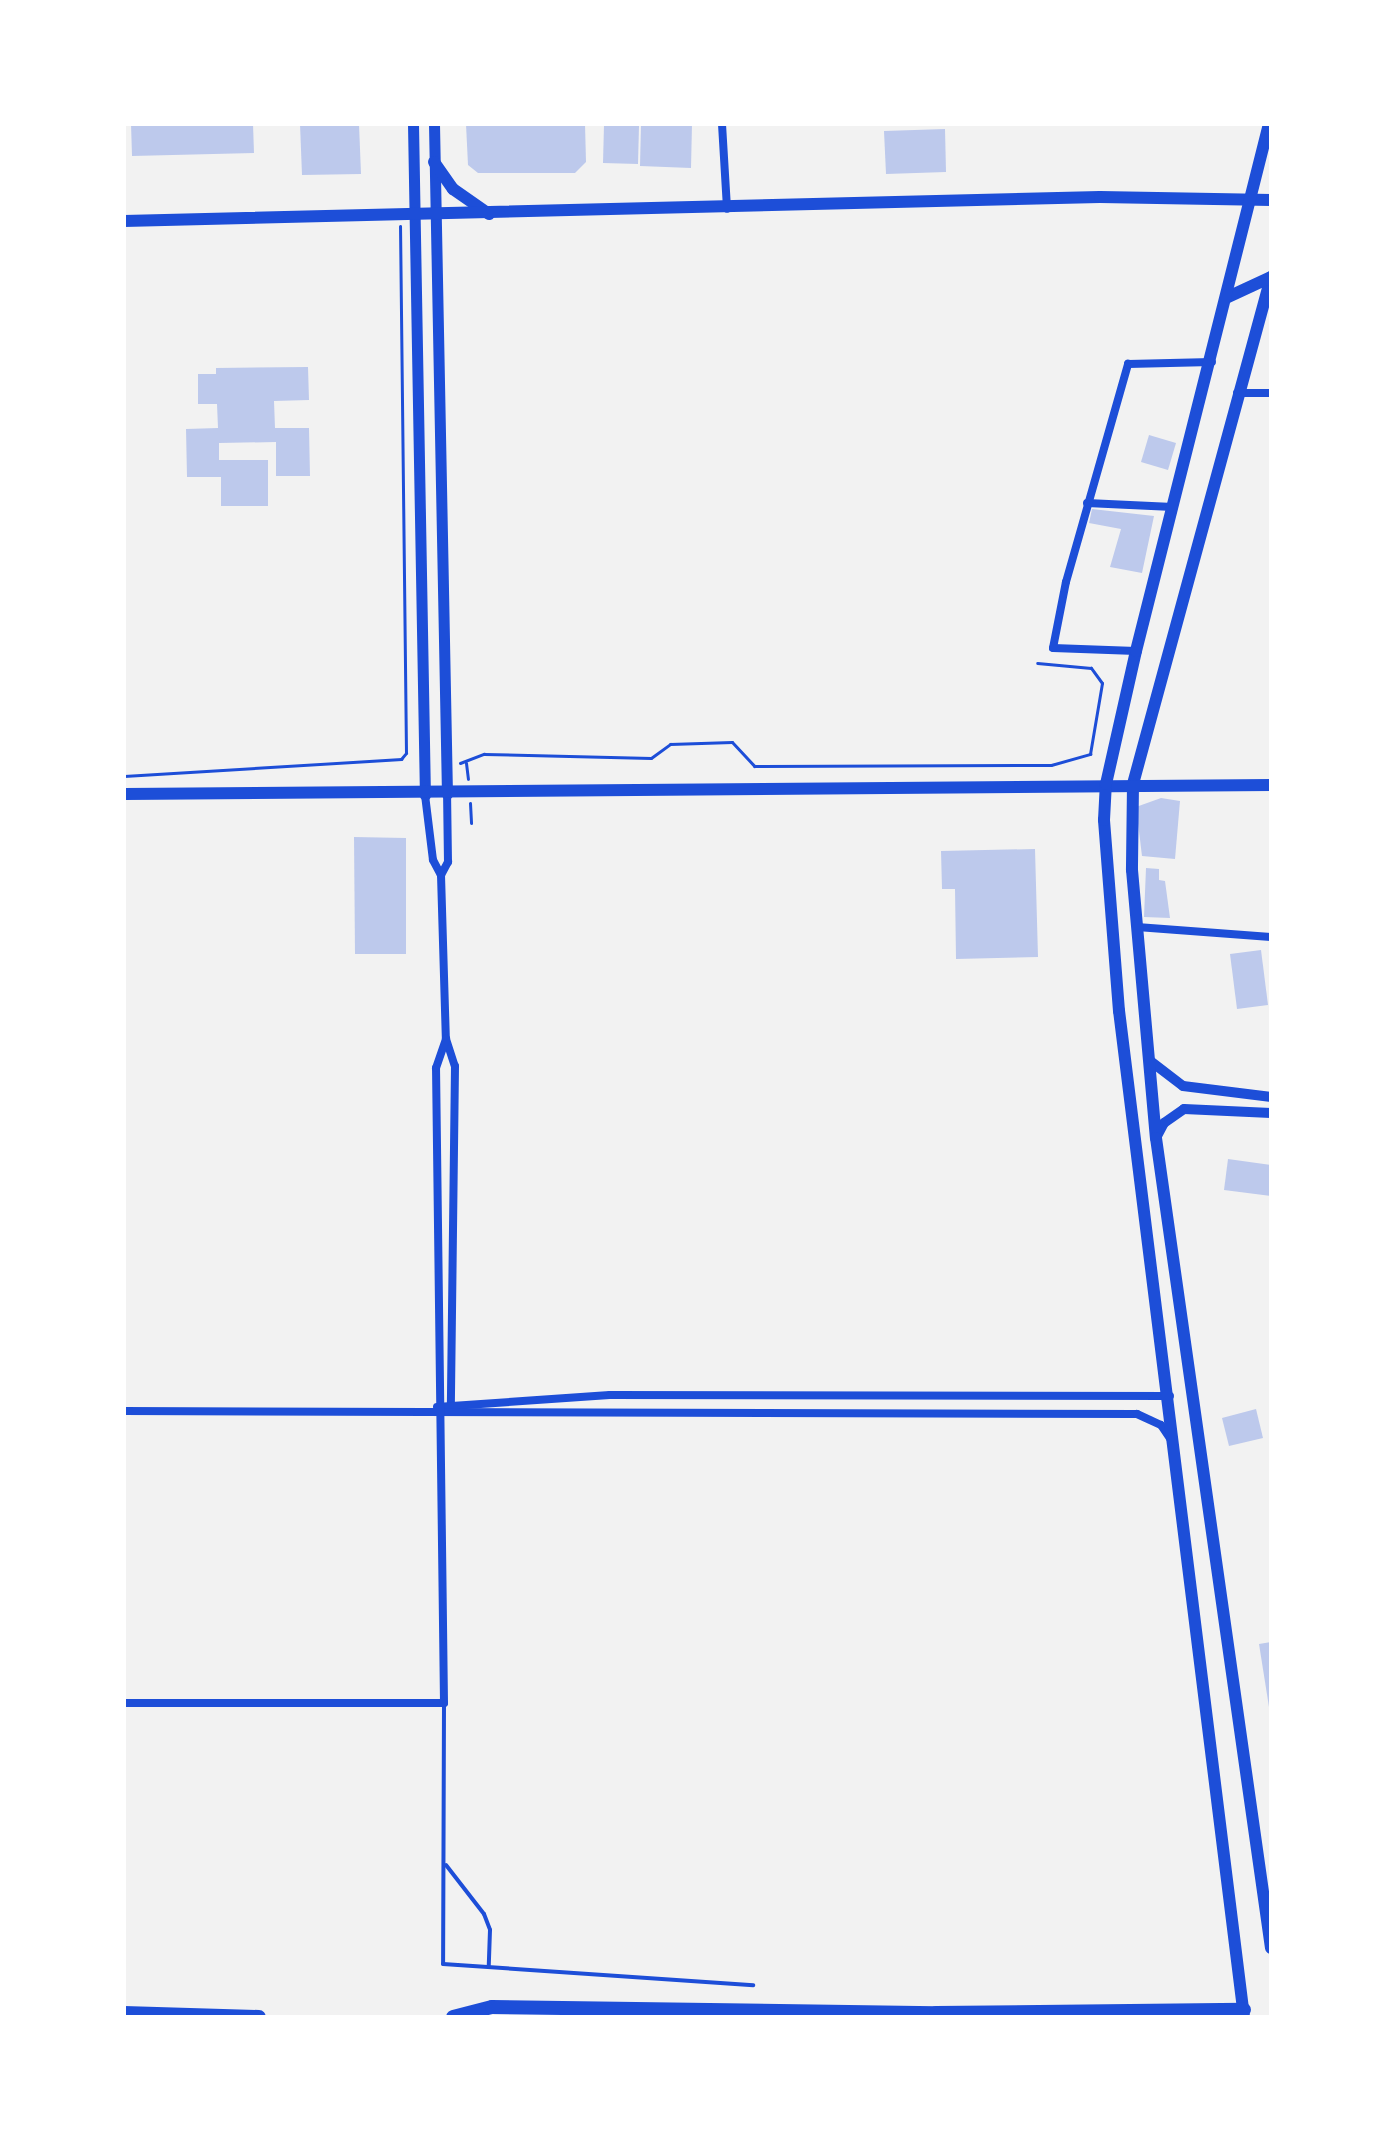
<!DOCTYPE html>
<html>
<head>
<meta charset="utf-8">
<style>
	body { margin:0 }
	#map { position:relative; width:1395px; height:2141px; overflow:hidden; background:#f2f2f2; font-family:"Zilla Slab",serif }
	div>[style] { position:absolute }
	.building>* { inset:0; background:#bdc9ec }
	.path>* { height:3px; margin:-1.5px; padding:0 1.5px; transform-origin:1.5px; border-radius:1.5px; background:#1d4ed8 }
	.service>* { height:4px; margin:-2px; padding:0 2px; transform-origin:2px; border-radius:2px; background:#1d4ed8 }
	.minor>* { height:8px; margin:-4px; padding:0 4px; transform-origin:4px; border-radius:4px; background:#1d4ed8 }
	.tertiary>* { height:10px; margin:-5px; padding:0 5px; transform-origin:5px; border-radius:5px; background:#1d4ed8 }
	.secondary>* { height:11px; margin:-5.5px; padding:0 5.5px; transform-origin:5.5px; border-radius:5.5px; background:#1d4ed8 }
	.primary>* { height:12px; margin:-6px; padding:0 6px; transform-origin:6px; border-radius:6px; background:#1d4ed8 }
	.motorway>* { height:14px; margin:-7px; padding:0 7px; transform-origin:7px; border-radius:7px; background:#1d4ed8 }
	span { translate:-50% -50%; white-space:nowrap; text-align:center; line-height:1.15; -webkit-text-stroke:6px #fff; paint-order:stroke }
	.frame { position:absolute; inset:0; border:126px solid #fff; pointer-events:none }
</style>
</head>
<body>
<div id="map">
	<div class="building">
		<i style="clip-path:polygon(131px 124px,253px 124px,254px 153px,132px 156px)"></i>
		<i style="clip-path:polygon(300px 124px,359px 124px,361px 174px,302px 175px)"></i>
		<i style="clip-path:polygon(466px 124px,585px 124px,586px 162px,575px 173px,478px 173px,468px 165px)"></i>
		<i style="clip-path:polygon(641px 124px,692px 124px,691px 168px,640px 166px)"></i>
		<i style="clip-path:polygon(604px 125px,639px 126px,638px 164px,603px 163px)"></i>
		<i style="clip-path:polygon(945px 129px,946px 172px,886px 174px,884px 131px)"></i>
		<i style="clip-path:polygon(308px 367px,309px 400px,274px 401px,275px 428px,309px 428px,310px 476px,276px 476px,276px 442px,219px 443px,219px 460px,268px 460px,268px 506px,221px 506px,221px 477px,187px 477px,186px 429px,218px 428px,217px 404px,198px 404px,198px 374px,216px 374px,216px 368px)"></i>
		<i style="clip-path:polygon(1149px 435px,1176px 443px,1168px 470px,1141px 462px)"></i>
		<i style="clip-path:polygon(1092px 509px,1154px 516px,1142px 573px,1110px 567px,1121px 529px,1089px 523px)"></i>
		<i style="clip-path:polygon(1161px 798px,1180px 801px,1175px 859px,1142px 856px,1136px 807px)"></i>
		<i style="clip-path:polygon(354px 837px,406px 838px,406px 954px,355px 954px)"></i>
		<i style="clip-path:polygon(1035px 849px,1038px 957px,956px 959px,955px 889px,942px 889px,941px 851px)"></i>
		<i style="clip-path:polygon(1146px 868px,1159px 869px,1159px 880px,1165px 881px,1170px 918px,1144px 917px)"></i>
		<i style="clip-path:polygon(1261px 950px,1268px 1005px,1237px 1009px,1230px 954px)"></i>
		<i style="clip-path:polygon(1228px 1159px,1271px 1165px,1271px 1196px,1224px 1190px)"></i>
		<i style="clip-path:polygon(1256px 1409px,1263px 1438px,1229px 1446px,1222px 1418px)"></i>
		<i style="clip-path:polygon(1271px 1642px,1271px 1707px,1269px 1707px,1259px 1644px)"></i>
	</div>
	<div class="path">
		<i style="left:460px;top:763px;width:26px;rotate:-21deg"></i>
		<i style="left:484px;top:754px;width:167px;rotate:1.4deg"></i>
		<i style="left:651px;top:758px;width:24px;rotate:-36deg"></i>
		<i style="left:670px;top:744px;width:62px;rotate:-1.8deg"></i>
		<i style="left:732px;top:742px;width:33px;rotate:47deg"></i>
		<i style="left:754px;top:766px;width:297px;rotate:-0.2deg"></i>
		<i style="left:1051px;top:765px;width:41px;rotate:-15.8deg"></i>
		<i style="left:1090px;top:754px;width:72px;rotate:-80.4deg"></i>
		<i style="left:1102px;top:683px;width:19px;rotate:-126deg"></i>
		<i style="left:1091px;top:668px;width:54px;rotate:-174.7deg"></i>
		<i style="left:466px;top:763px;width:16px;rotate:83deg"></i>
		<i style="left:124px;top:776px;width:278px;rotate:-3.5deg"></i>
		<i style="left:401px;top:759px;width:8px;rotate:-50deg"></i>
		<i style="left:406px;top:753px;width:527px;rotate:-90.65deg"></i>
		<i style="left:470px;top:803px;width:20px;rotate:87deg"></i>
	</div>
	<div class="service">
		<i style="left:444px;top:1705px;width:259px;rotate:90.2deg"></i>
		<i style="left:443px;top:1964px;width:311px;rotate:3.9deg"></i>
		<i style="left:446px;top:1865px;width:62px;rotate:52.2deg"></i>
		<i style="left:484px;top:1914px;width:17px;rotate:69deg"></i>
		<i style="left:490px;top:1930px;width:37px;rotate:92deg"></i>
	</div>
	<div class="minor">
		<i style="left:722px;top:124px;width:85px;rotate:86.6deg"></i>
		<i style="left:1237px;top:393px;width:34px"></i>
		<i style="left:1087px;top:503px;width:86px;rotate:2.7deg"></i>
		<i style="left:1136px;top:651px;width:83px;rotate:-177.9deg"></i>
		<i style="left:1053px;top:648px;width:67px;rotate:-78.9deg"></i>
		<i style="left:1066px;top:582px;width:227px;rotate:-74.1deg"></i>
		<i style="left:1128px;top:364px;width:84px;rotate:-1.4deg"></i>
		<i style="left:425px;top:795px;width:65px;rotate:83deg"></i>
		<i style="left:433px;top:860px;width:17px;rotate:62deg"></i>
		<i style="left:441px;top:875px;width:164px;rotate:88.3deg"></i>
		<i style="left:446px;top:1039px;width:28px;rotate:72deg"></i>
		<i style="left:455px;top:1066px;width:341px;rotate:90.7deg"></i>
		<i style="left:441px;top:875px;width:15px;rotate:-62deg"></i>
		<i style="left:448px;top:862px;width:68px;rotate:-90.8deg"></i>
		<i style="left:1137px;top:927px;width:134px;rotate:4.3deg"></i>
		<i style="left:437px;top:1407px;width:173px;rotate:-4deg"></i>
		<i style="left:610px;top:1395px;width:560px;rotate:0.1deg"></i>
		<i style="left:124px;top:1411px;width:1013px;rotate:0.17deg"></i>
		<i style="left:1137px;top:1414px;width:26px;rotate:25deg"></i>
		<i style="left:1161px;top:1425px;width:18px;rotate:56deg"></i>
		<i style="left:124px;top:1703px;width:320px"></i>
		<i style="left:444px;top:1703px;width:635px;rotate:-90.72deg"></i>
		<i style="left:436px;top:1068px;width:31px;rotate:-71deg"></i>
	</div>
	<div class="tertiary">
		<i style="left:1149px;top:1060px;width:43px;rotate:37.4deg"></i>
		<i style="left:1183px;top:1086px;width:89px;rotate:7.1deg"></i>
		<i style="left:1156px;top:1138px;width:17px;rotate:-62deg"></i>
		<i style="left:1164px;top:1123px;width:24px;rotate:-35deg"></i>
		<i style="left:1184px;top:1109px;width:87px;rotate:2.6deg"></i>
	</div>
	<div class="secondary">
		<i style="left:413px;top:124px;width:671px;rotate:88.98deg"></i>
		<i style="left:434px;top:124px;width:670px;rotate:88.89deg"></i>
	</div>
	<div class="primary">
		<i style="left:434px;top:162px;width:33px;rotate:55deg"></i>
		<i style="left:453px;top:189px;width:44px;rotate:34.8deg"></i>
		<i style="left:124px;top:221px;width:976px;rotate:-1.41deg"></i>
		<i style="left:1100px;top:197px;width:171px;rotate:1deg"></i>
		<i style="left:1271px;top:277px;width:525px;rotate:105.23deg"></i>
		<i style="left:1133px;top:784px;width:86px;rotate:90.7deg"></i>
		<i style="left:1132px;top:870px;width:269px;rotate:84.9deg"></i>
		<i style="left:1156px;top:1138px;width:818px;rotate:81.92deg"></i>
		<i style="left:1228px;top:297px;width:47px;rotate:-24.9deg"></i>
		<i style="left:124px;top:794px;width:1147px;rotate:-0.45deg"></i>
		<i style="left:1244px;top:2017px;width:1014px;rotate:-97.08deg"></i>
		<i style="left:1119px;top:1011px;width:192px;rotate:-94.5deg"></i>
		<i style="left:1104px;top:820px;width:36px;rotate:-87deg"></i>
		<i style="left:1106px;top:784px;width:136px;rotate:-77.3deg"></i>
		<i style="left:1136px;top:651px;width:544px;rotate:-75.84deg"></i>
	</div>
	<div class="motorway">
		<i style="left:124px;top:2013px;width:135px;rotate:1.7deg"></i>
		<i style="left:453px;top:2017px;width:40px;rotate:-14.4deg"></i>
		<i style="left:492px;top:2007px;width:444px;rotate:0.8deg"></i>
		<i style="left:936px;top:2013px;width:308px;rotate:-0.6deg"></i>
	</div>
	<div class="frame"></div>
</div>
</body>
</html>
